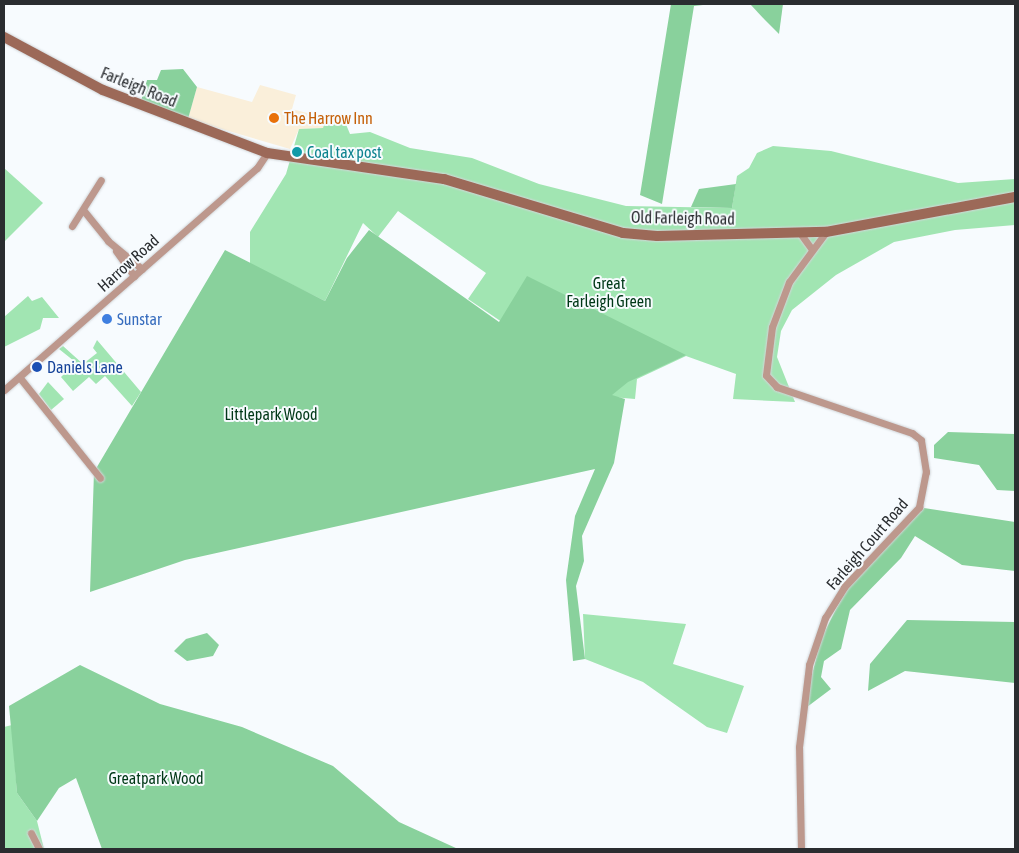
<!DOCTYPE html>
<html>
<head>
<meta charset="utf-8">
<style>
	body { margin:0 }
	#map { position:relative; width:1019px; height:853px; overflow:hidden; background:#f7fbfe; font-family:"Asap Condensed",sans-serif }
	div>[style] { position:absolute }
	.commercial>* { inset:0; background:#faefda }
	.green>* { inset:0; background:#a1e5b2 }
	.forest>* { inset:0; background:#89d19c }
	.roads { filter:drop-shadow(0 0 1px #d2d6d9) drop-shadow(0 0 1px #d2d6d9) }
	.street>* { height:7px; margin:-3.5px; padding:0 3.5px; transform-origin:3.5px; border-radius:3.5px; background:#bd988d }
	.secondary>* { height:10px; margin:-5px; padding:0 5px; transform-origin:5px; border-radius:5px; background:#9c6958 }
	.dots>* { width:14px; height:14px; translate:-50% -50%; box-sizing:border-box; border:2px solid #f7fbfe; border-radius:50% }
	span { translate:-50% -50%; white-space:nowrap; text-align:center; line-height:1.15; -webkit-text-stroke:4px #f7fbfe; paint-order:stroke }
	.street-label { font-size:16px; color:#2a2d30 }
	.food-label { font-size:16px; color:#c56008 }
	.left { translate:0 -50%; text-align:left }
	.culture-label { font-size:16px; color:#0d838f }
	.park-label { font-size:16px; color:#003817 }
	.shop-label { font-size:16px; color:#366cbe }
	.transit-label { font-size:16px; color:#164399 }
	.frame { position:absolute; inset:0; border:5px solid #2a2d30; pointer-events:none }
</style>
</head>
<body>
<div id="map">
	<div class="commercial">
		<i style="clip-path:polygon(260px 85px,296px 95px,292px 109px,326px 118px,323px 128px,299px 129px,290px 149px,188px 119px,197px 87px,252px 102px)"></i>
	</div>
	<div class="green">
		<i style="clip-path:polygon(326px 118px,345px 122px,350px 134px,370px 132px,410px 148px,472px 158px,539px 184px,626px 206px,732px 208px,737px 176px,749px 168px,757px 153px,773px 146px,831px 151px,958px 183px,1015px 179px,1015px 225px,955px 230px,894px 242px,836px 275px,792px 310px,781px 331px,777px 357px,795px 402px,733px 399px,736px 374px,686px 356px,637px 379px,635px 399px,612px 397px,468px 299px,486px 273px,398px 211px,378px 237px,363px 223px,325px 301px,250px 264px,250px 232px,286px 174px,299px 129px,323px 128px)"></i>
		<i style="clip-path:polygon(4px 168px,43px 203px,4px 242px)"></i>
		<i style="clip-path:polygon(28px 296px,32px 301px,42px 297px,59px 318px,43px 318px,40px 329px,4px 347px,4px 317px)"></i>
		<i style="clip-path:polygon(97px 340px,141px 392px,132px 406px,105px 376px,96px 384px,89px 377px,73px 391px,61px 377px,67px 371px,70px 374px,65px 367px,74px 361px,59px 349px,63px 346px,83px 364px,97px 353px,93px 348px)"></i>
		<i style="clip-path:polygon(48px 382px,64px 399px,51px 410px,39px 394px)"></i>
		<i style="clip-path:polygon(583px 614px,686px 624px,673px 664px,744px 686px,727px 733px,707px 727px,643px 682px,585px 659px)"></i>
		<i style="clip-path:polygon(12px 725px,17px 793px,37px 821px,44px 849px,4px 849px,4px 727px)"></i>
	</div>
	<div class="forest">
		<i style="clip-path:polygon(671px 4px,712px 4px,694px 6px,662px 204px,640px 195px)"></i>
		<i style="clip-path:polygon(750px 4px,783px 4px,779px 34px,765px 20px)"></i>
		<i style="clip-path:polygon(183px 69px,197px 87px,188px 119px,141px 101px,147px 80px,157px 80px,161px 70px)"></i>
		<i style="clip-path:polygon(736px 184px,732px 208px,691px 207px,699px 189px)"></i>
		<i style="clip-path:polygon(369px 230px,499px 322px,527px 276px,686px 355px,628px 382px,612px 395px,625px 399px,614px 463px,582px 536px,584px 561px,576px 586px,585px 659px,573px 661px,566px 580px,575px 516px,595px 469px,185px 560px,90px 592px,94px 472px,225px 250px,325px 301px,347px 258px)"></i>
		<i style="clip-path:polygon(948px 432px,1015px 434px,1015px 491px,997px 490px,979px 465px,934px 458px,934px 445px)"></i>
		<i style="clip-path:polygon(924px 508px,1015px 522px,1015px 571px,962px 565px,915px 536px,901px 558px,850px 610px,841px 649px,824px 661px,821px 677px,831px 689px,803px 710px,821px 639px,836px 609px,850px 585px)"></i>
		<i style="clip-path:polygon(907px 620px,1015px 622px,1015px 683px,905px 671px,868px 691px,870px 664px)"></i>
		<i style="clip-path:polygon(207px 633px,219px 645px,213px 656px,187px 661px,174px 651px,186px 639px)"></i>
		<i style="clip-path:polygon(80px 665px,160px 704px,242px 727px,333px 766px,399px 822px,458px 849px,102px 849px,76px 778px,59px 788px,37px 821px,17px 793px,9px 706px)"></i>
	</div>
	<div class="roads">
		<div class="street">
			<i style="left:84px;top:211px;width:38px;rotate:51deg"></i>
			<i style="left:108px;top:241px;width:44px;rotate:39.5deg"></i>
			<i style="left:72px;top:226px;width:54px;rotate:-57.8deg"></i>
			<i style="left:800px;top:233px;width:19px;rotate:54deg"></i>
			<i style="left:116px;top:251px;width:31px;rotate:54deg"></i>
			<i style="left:20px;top:378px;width:128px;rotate:51.3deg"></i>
			<i style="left:4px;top:390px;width:337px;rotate:-41.3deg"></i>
			<i style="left:257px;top:168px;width:18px;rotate:-56deg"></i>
			<i style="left:31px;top:833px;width:18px;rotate:63deg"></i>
			<i style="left:801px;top:849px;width:102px;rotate:-91.1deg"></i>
			<i style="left:799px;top:747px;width:83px;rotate:-83deg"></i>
			<i style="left:809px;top:665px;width:50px;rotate:-71.2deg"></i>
			<i style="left:825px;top:618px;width:36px;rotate:-58deg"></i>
			<i style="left:844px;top:587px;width:110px;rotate:-46.8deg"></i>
			<i style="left:919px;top:507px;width:36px;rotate:-79deg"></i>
			<i style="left:926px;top:472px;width:32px;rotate:-99deg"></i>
			<i style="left:921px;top:440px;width:11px;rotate:-142deg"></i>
			<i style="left:912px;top:433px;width:143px;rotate:-161.2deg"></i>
			<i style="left:777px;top:387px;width:16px;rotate:-133deg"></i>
			<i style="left:766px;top:375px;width:48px;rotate:-82.9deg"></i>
			<i style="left:772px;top:327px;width:48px;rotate:-69.3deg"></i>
			<i style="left:789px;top:282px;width:62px;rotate:-53.5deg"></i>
		</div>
		<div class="secondary">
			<i style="left:4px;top:37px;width:112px;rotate:28.2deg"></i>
			<i style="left:103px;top:90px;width:176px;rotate:21deg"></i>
			<i style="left:267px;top:153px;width:179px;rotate:8.4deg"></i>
			<i style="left:444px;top:179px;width:187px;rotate:16.8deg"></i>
			<i style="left:623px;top:233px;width:34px;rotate:5deg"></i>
			<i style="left:657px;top:236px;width:169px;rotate:-1.4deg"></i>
			<i style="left:826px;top:232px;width:192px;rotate:-10.5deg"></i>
		</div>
	</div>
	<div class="dots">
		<i style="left:274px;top:118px;background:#e8710a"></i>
		<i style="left:297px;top:152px;background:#0f9aa8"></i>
		<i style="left:107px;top:319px;background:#3f7fe0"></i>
		<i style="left:37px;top:367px;background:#1a4fb4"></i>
	</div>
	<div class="street-label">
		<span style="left:139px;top:87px;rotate:22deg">Farleigh Road</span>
		<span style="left:683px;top:218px;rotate:1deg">Old Farleigh Road</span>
		<span style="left:128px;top:263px;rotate:-42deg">Harrow Road</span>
		<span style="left:867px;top:544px;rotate:-49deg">Farleigh Court Road</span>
	</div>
	<div class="food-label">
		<span class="left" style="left:284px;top:118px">The Harrow Inn</span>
	</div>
	<div class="culture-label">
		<span class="left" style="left:307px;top:152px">Coal tax post</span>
	</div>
	<div class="park-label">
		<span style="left:609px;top:292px">Great<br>Farleigh Green</span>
		<span style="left:271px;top:414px">Littlepark Wood</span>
		<span style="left:156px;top:778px">Greatpark Wood</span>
	</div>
	<div class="shop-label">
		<span class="left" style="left:117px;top:319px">Sunstar</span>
	</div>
	<div class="transit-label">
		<span class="left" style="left:47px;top:367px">Daniels Lane</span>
	</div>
	<div class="frame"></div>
</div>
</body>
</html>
